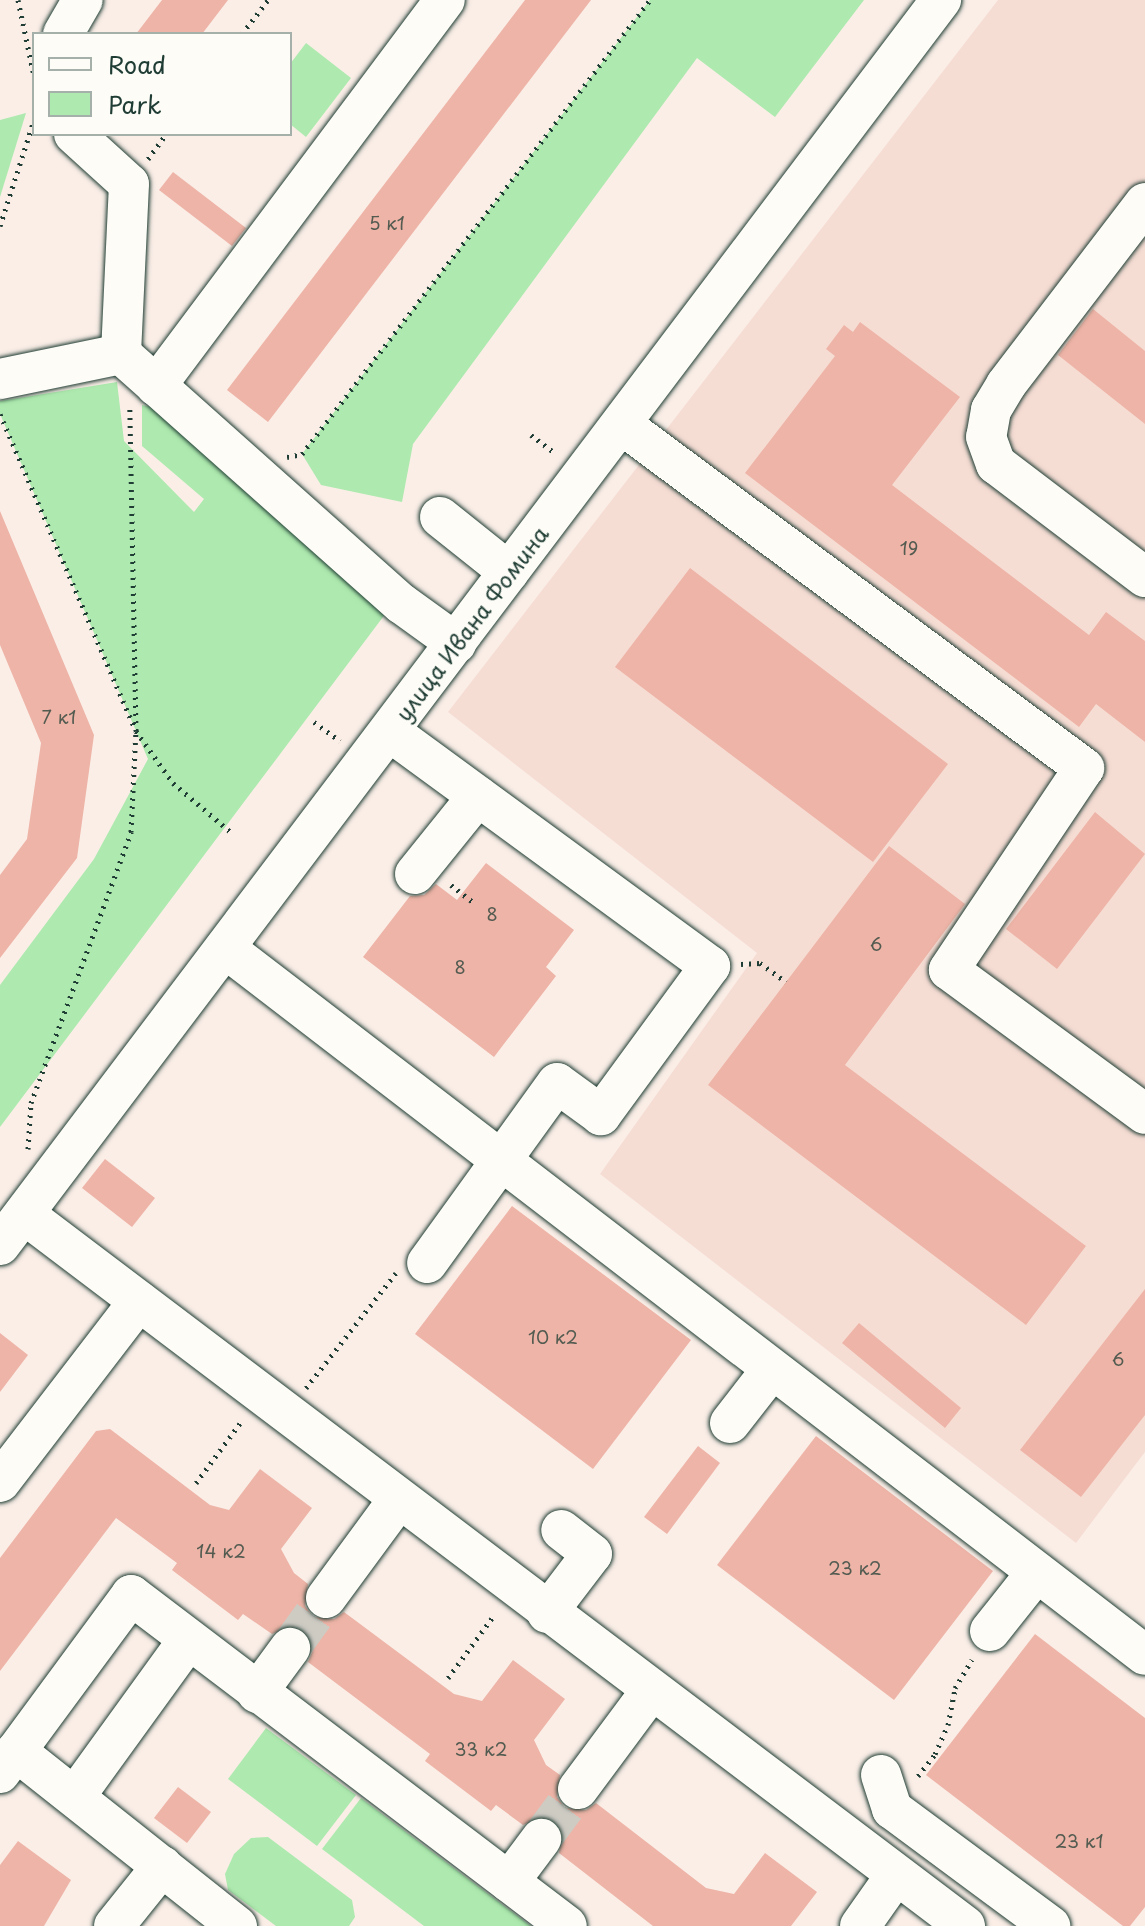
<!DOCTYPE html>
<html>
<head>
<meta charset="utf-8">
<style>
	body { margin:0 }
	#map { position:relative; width:1145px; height:1926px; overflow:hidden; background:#faeee7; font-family:"Playpen Sans",sans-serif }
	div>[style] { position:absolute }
	.built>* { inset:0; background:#f6ddd4 }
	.green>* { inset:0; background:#aeeaaf }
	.building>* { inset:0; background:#eeb4a7 }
	.minor-tunnel>* { height:40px; margin-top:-20px; transform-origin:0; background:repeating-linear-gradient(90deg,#cecbc3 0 40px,transparent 0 60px) }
	.path>* { height:5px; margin-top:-2.5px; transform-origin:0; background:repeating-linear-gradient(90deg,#1f3d34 0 2px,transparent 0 8px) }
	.roads { filter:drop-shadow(0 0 2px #1f3d34) drop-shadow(0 0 2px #1f3d34) }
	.minor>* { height:40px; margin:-20px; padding:0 20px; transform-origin:20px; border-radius:20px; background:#fdfcf7 }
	span { translate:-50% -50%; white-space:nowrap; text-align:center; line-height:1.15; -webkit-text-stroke:6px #fdfcf7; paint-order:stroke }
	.number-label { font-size:18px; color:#535b51 }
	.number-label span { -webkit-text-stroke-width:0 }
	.street-label { font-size:22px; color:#1f3d34 }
	.legend { position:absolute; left:32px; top:32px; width:260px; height:104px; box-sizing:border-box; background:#fdfcf7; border:2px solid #a4b0a9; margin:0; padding:10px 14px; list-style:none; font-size:24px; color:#1f3d34 }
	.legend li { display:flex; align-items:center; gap:16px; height:40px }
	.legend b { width:40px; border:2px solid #a4b0a9 }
</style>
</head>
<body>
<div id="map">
	<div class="built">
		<i style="clip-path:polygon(998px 0,1145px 0,1145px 1452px,1076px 1543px,600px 1174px,757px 953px,448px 712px)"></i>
	</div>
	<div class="green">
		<i style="clip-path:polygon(650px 0,864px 0,775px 117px,697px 58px,413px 444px,402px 502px,321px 485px,302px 454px)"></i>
		<i style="clip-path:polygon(306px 43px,351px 78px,306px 137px,290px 124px,290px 64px)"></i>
		<i style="clip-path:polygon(26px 113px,0 197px,0 120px)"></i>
		<i style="clip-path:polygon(117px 382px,124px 441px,194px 512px,204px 499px,142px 446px,142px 405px,177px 412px,389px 609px,0 1127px,0 985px,94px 859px,148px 759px,0 414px,0 401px)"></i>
		<i style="clip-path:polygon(266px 1728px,356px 1795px,317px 1846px,228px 1779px)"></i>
		<i style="clip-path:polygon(361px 1798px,531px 1926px,424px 1926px,322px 1849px)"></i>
		<i style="clip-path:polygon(268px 1837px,352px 1900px,355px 1917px,349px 1926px,276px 1926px,228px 1890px,225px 1874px,234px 1854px,251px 1838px)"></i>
	</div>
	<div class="building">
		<i style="clip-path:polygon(162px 0,228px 0,202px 34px,136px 34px)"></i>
		<i style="clip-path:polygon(525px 0,591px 0,268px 422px,227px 390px)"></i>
		<i style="clip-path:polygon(173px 172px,246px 228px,232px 246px,159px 190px)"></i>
		<i style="clip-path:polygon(1093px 309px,1145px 351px,1145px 424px,1058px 355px)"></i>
		<i style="clip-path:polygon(860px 322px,960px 397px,892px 485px,1089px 635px,1106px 612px,1145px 641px,1145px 742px,1096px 704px,1079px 727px,745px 473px,835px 356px,826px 349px,844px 325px,853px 332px)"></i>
		<i style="clip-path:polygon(0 511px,94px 735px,77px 858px,0 958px,0 875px,27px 839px,41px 743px,0 645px)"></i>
		<i style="clip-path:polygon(690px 568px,948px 764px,873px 862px,615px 667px)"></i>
		<i style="clip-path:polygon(1095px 812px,1145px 854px,1057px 969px,1006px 929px)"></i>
		<i style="clip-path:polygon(889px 846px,965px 904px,845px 1065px,1086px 1246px,1026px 1325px,708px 1085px)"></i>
		<i style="clip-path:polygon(486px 863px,574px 930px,546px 967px,556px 976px,494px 1057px,363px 957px,410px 896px,424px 895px,436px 884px,457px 900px)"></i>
		<i style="clip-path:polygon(105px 1159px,155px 1198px,132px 1227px,82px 1188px)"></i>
		<i style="clip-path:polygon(512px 1206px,691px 1340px,593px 1469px,415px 1334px)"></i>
		<i style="clip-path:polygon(1145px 1289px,1145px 1415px,1081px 1497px,1020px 1450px)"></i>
		<i style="clip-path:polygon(859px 1323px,961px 1408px,945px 1428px,842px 1343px)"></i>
		<i style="clip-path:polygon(0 1333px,28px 1355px,0 1392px)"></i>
		<i style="clip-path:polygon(110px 1429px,210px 1505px,229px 1510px,260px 1469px,312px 1508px,281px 1549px,294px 1573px,308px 1584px,305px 1606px,313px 1617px,334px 1619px,344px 1612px,454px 1694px,482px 1701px,513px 1660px,565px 1699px,534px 1740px,546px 1765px,560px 1775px,557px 1797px,565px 1808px,586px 1810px,596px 1803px,706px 1888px,734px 1894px,765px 1853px,817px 1892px,791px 1926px,653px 1926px,559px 1853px,562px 1831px,554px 1820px,543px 1816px,523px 1825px,496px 1805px,491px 1811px,425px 1761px,430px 1754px,308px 1662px,313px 1650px,304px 1630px,292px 1625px,272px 1634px,243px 1614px,238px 1620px,172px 1570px,177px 1563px,116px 1518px,0 1671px,0 1558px,96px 1431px)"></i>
		<i style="clip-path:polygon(816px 1436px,993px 1571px,894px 1700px,717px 1565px)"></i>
		<i style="clip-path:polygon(698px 1446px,720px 1463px,667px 1534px,644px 1517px)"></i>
		<i style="clip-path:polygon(1035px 1634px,1145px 1718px,1145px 1907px,1130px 1926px,1123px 1926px,926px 1775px)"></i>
		<i style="clip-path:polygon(178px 1787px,211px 1812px,187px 1843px,154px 1818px)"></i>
		<i style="clip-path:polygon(18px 1841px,71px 1880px,44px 1926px,0 1926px,0 1865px)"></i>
	</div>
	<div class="minor-tunnel">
		<i style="left:290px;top:1648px;width:62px;rotate:-54.2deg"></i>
		<i style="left:541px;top:1839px;width:62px;rotate:-53.5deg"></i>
	</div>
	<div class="path">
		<i style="left:18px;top:0;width:78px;rotate:78.1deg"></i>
		<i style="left:242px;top:34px;width:43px;rotate:-52.6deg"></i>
		<i style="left:148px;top:159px;width:31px;rotate:-54deg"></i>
		<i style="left:0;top:226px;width:111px;rotate:-72.2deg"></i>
		<i style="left:0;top:414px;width:345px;rotate:66.8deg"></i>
		<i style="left:136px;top:731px;width:64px;rotate:54.6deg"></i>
		<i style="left:173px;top:783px;width:77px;rotate:40.3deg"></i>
		<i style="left:531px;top:435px;width:30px;rotate:37deg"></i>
		<i style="left:287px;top:457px;width:15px;rotate:-11deg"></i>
		<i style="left:302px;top:454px;width:572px;rotate:-52.53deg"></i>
		<i style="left:314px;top:722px;width:32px;rotate:36deg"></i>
		<i style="left:451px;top:885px;width:31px;rotate:38deg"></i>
		<i style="left:741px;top:964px;width:19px;rotate:-3deg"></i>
		<i style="left:760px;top:963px;width:32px;rotate:36deg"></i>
		<i style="left:28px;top:1149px;width:46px;rotate:-86.3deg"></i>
		<i style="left:31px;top:1103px;width:289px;rotate:-69.7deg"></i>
		<i style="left:131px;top:832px;width:101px;rotate:-87.2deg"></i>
		<i style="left:136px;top:731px;width:322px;rotate:-91.1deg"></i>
		<i style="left:306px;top:1388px;width:146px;rotate:-52deg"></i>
		<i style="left:196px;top:1483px;width:76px;rotate:-53.6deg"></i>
		<i style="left:448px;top:1678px;width:79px;rotate:-53.7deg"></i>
		<i style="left:918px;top:1776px;width:28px;rotate:-52deg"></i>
		<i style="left:935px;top:1754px;width:32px;rotate:-66deg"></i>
		<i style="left:948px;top:1725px;width:38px;rotate:-79deg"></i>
		<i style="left:955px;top:1688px;width:33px;rotate:-59deg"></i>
	</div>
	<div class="roads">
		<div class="minor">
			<i style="left:63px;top:34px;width:39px;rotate:-60deg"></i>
			<i style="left:74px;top:134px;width:74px;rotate:42.3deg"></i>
			<i style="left:129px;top:184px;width:170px;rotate:92.7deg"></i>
			<i style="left:1145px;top:203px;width:229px;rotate:127.4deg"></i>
			<i style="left:1006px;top:385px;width:29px;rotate:121deg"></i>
			<i style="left:991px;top:410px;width:27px;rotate:100deg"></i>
			<i style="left:986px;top:437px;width:29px;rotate:70deg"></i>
			<i style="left:996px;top:464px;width:187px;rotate:37.2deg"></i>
			<i style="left:0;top:379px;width:124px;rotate:-11.7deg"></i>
			<i style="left:121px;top:354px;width:376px;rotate:41.7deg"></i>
			<i style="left:402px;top:604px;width:67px;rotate:35.8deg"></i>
			<i style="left:156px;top:386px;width:482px;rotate:-53.2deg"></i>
			<i style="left:621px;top:424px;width:577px;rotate:36.61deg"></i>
			<i style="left:1084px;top:768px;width:243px;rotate:123.8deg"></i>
			<i style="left:949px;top:970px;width:243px;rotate:36.3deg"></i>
			<i style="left:440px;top:517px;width:88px;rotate:38.6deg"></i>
			<i style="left:389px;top:731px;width:398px;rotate:36.2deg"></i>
			<i style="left:710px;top:966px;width:185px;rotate:126.2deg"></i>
			<i style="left:601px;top:1115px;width:54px;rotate:-144deg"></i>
			<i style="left:557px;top:1083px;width:222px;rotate:125.8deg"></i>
			<i style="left:415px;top:874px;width:100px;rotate:-51.1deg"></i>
			<i style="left:225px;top:948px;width:1160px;rotate:37.54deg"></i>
			<i style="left:24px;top:1214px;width:1180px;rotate:37.11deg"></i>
			<i style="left:0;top:1245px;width:1561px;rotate:-52.92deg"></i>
			<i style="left:730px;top:1423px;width:68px;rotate:-52.1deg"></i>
			<i style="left:0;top:1482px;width:228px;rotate:-52.5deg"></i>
			<i style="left:326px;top:1598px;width:122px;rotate:-53.7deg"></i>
			<i style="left:547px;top:1613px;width:74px;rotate:-52.7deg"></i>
			<i style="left:592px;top:1554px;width:39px;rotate:-142deg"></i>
			<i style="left:990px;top:1631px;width:75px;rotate:-51.5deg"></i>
			<i style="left:257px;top:1693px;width:56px;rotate:-53.7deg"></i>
			<i style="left:16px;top:1751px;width:282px;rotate:38.4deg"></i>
			<i style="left:0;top:1773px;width:221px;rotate:-53.6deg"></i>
			<i style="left:131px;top:1595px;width:547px;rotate:37.2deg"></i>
			<i style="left:881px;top:1775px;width:36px;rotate:72deg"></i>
			<i style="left:892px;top:1809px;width:197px;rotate:36.5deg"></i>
			<i style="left:578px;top:1789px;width:121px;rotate:-53.4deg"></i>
			<i style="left:76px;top:1795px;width:191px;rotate:-54.1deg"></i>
			<i style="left:509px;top:1882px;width:54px;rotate:-53.3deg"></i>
			<i style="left:114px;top:1926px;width:77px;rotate:-51.3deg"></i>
			<i style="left:860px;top:1926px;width:62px;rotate:-54.8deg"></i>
		</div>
	</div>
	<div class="number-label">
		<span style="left:387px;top:223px">5 к1</span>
		<span style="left:909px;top:548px">19</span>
		<span style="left:59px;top:717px">7 к1</span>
		<span style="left:492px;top:914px">8</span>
		<span style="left:876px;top:944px">6</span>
		<span style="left:460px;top:967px">8</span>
		<span style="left:553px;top:1337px">10 к2</span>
		<span style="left:1118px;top:1359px">6</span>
		<span style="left:221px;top:1551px">14 к2</span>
		<span style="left:855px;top:1568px">23 к2</span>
		<span style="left:481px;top:1749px">33 к2</span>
		<span style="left:1079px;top:1841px">23 к1</span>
	</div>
	<div class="street-label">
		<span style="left:471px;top:623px;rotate:-53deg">улица Ивана Фомина</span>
	</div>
	<ul class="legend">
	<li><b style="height:10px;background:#fdfcf7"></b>Road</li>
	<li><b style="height:22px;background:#aeeaaf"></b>Park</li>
	</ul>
</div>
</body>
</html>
